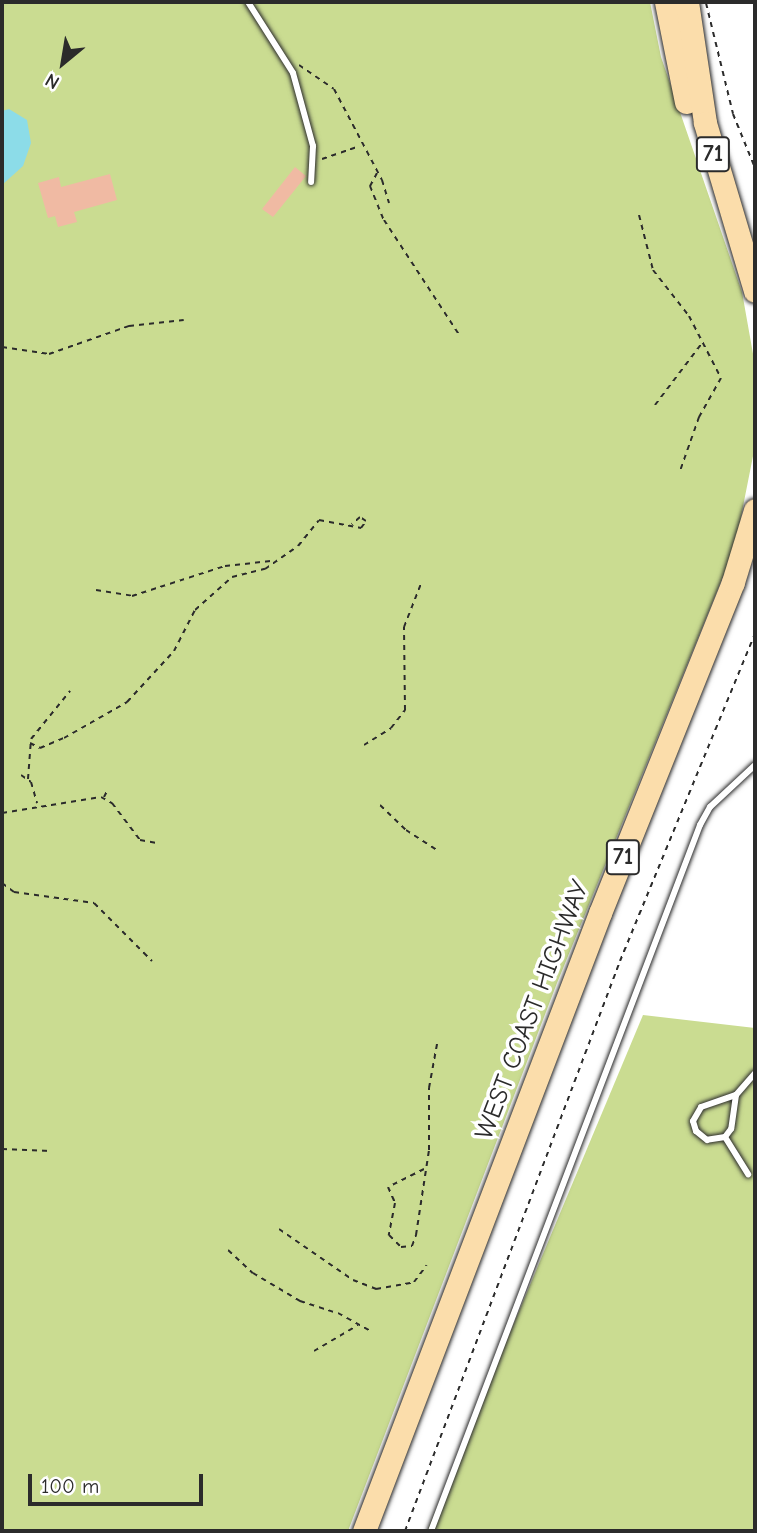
<!DOCTYPE html>
<html>
<head>
<meta charset="utf-8">
<style>
	body { margin:0 }
	#map { position:relative; width:757px; height:1533px; overflow:hidden; background:#fff; font-family:"Comic Neue",sans-serif }
	div>[style] { position:absolute }
	.green>* { inset:0; background:#cadc91 }
	.water>* { inset:0; background:#8cdce8 }
	.building>* { inset:0; background:#f0baa3 }
	.path>* { height:2px; margin-top:-1px; transform-origin:0; background:repeating-linear-gradient(90deg,#2b2b2b 0 5px,transparent 0 10px) }
	.roads { filter:drop-shadow(0 0 2px #2b2b2b) drop-shadow(0 0 2px #2b2b2b) }
	.lane>* { height:6px; margin:-3px; padding:0 3px; transform-origin:3px; border-radius:3px; background:#fff }
	.highway>* { height:23px; margin:-11.5px; padding:0 11.5px; transform-origin:11.5px; border-radius:11.5px; background:#fbddab }
	span { translate:-50% -50%; white-space:nowrap; text-align:center; line-height:1.15; -webkit-text-stroke:7px #fff; paint-order:stroke }
	.shield-label span { padding:2px 5px; background:#fff; border:2px solid; border-radius:5px; -webkit-text-stroke-width:0 }
	.shield-label { font-size:24px; color:#2b2b2b; font-weight:700 }
	.street-label { font-size:26px; color:#2b2b2b }
	.frame { position:absolute; inset:0; border:4px solid #2b2b2b; pointer-events:none }
	.north { position:absolute; left:28px; top:28px; width:70px; height:70px; -webkit-text-stroke:5px #fff; paint-order:stroke; rotate:210deg; font-size:19px; font-weight:700; line-height:28px; text-align:center; color:#2b2b2b }
	.north::after { content:''; display:block; margin:auto; width:24px; height:32px; background:#2b2b2b; clip-path:polygon(50% 0,100% 100%,50% 72%,0 100%) }
	.scale { position:absolute; left:28px; top:1474px; width:175px; height:32px; box-sizing:border-box; border:4px solid #2b2b2b; border-top:0; padding-left:9px; font-size:21px; line-height:24px; white-space:nowrap; color:#2b2b2b; -webkit-text-stroke:5px #fff; paint-order:stroke }
</style>
</head>
<body>
<div id="map">
	<div class="green">
		<i style="clip-path:polygon(2px 2px,650px 2px,661px 57px,742px 292px,755px 365px,755px 446px,735px 547px,557px 983px,348px 1531px,2px 1531px)"></i>
		<i style="clip-path:polygon(643px 1015px,755px 1028px,755px 1531px,427px 1531px)"></i>
	</div>
	<div class="water">
		<i style="clip-path:polygon(9px 109px,27px 120px,31px 143px,23px 166px,2px 185px,2px 111px)"></i>
	</div>
	<div class="building">
		<i style="clip-path:polygon(295px 167px,306px 176px,273px 217px,262px 209px)"></i>
		<i style="clip-path:polygon(110px 174px,117px 200px,74px 212px,77px 222px,58px 227px,55px 216px,48px 218px,38px 183px,59px 177px,61px 187px)"></i>
	</div>
	<div class="path">
		<i style="left:706px;top:3px;width:114px;rotate:76.3deg"></i>
		<i style="left:733px;top:114px;width:58px;rotate:67.8deg"></i>
		<i style="left:299px;top:65px;width:42px;rotate:34.4deg"></i>
		<i style="left:334px;top:89px;width:103px;rotate:62.2deg"></i>
		<i style="left:382px;top:180px;width:24px;rotate:73deg"></i>
		<i style="left:322px;top:159px;width:40px;rotate:-18.9deg"></i>
		<i style="left:377px;top:173px;width:15px;rotate:118deg"></i>
		<i style="left:370px;top:186px;width:37px;rotate:68deg"></i>
		<i style="left:384px;top:220px;width:139px;rotate:56.8deg"></i>
		<i style="left:639px;top:215px;width:57px;rotate:75.7deg"></i>
		<i style="left:653px;top:270px;width:58px;rotate:52deg"></i>
		<i style="left:689px;top:316px;width:70px;rotate:62.7deg"></i>
		<i style="left:721px;top:378px;width:45px;rotate:119.4deg"></i>
		<i style="left:699px;top:417px;width:57px;rotate:109.4deg"></i>
		<i style="left:2px;top:347px;width:48px;rotate:8.5deg"></i>
		<i style="left:49px;top:354px;width:85px;rotate:-19.3deg"></i>
		<i style="left:129px;top:326px;width:55px;rotate:-6.2deg"></i>
		<i style="left:655px;top:405px;width:78px;rotate:-52.8deg"></i>
		<i style="left:96px;top:590px;width:36px;rotate:9deg"></i>
		<i style="left:132px;top:596px;width:98px;rotate:-17.9deg"></i>
		<i style="left:225px;top:566px;width:46px;rotate:-6.2deg"></i>
		<i style="left:30px;top:743px;width:11px;rotate:27deg"></i>
		<i style="left:40px;top:748px;width:26px;rotate:-23deg"></i>
		<i style="left:64px;top:738px;width:73px;rotate:-29.7deg"></i>
		<i style="left:127px;top:702px;width:69px;rotate:-47.3deg"></i>
		<i style="left:174px;top:651px;width:46px;rotate:-62.9deg"></i>
		<i style="left:195px;top:610px;width:50px;rotate:-41.7deg"></i>
		<i style="left:232px;top:577px;width:34px;rotate:-14deg"></i>
		<i style="left:265px;top:569px;width:40px;rotate:-34.9deg"></i>
		<i style="left:298px;top:546px;width:33px;rotate:-51deg"></i>
		<i style="left:319px;top:520px;width:43px;rotate:10.8deg"></i>
		<i style="left:361px;top:528px;width:9px;rotate:-54deg"></i>
		<i style="left:366px;top:521px;width:7px;rotate:-146deg"></i>
		<i style="left:360px;top:517px;width:11px;rotate:139deg"></i>
		<i style="left:364px;top:745px;width:32px;rotate:-32deg"></i>
		<i style="left:391px;top:728px;width:23px;rotate:-52deg"></i>
		<i style="left:405px;top:710px;width:83px;rotate:-90.7deg"></i>
		<i style="left:404px;top:627px;width:49px;rotate:-68.6deg"></i>
		<i style="left:21px;top:775px;width:12px;rotate:35deg"></i>
		<i style="left:31px;top:782px;width:22px;rotate:74deg"></i>
		<i style="left:28px;top:779px;width:40px;rotate:-85.7deg"></i>
		<i style="left:31px;top:739px;width:62px;rotate:-50.9deg"></i>
		<i style="left:104px;top:797px;width:9px;rotate:-63deg"></i>
		<i style="left:380px;top:805px;width:36px;rotate:44deg"></i>
		<i style="left:406px;top:830px;width:37px;rotate:33deg"></i>
		<i style="left:2px;top:813px;width:100px;rotate:-9.2deg"></i>
		<i style="left:101px;top:797px;width:13px;rotate:29deg"></i>
		<i style="left:112px;top:803px;width:46px;rotate:52.9deg"></i>
		<i style="left:140px;top:840px;width:17px;rotate:10deg"></i>
		<i style="left:2px;top:883px;width:15px;rotate:37deg"></i>
		<i style="left:14px;top:892px;width:81px;rotate:7.8deg"></i>
		<i style="left:94px;top:903px;width:82px;rotate:45deg"></i>
		<i style="left:2px;top:1149px;width:49px;rotate:2.3deg"></i>
		<i style="left:424px;top:1169px;width:40px;rotate:153.4deg"></i>
		<i style="left:388px;top:1187px;width:17px;rotate:66deg"></i>
		<i style="left:395px;top:1203px;width:33px;rotate:101deg"></i>
		<i style="left:389px;top:1235px;width:17px;rotate:45deg"></i>
		<i style="left:401px;top:1247px;width:11px;rotate:-5deg"></i>
		<i style="left:412px;top:1246px;width:12px;rotate:-70deg"></i>
		<i style="left:416px;top:1235px;width:86px;rotate:-81.3deg"></i>
		<i style="left:429px;top:1150px;width:62px;rotate:-90deg"></i>
		<i style="left:429px;top:1088px;width:45px;rotate:-79.7deg"></i>
		<i style="left:279px;top:1229px;width:90px;rotate:34.6deg"></i>
		<i style="left:353px;top:1280px;width:25px;rotate:21deg"></i>
		<i style="left:376px;top:1289px;width:39px;rotate:-10deg"></i>
		<i style="left:414px;top:1282px;width:21px;rotate:-53deg"></i>
		<i style="left:228px;top:1250px;width:34px;rotate:43deg"></i>
		<i style="left:253px;top:1273px;width:55px;rotate:30.8deg"></i>
		<i style="left:300px;top:1301px;width:40px;rotate:18deg"></i>
		<i style="left:338px;top:1313px;width:37px;rotate:29deg"></i>
		<i style="left:314px;top:1351px;width:51px;rotate:-30.6deg"></i>
		<i style="left:405px;top:1531px;width:609px;rotate:-69.33deg"></i>
		<i style="left:620px;top:961px;width:355px;rotate:-67.6deg"></i>
	</div>
	<div class="roads">
		<div class="lane">
			<i style="left:248px;top:2px;width:84px;rotate:57.6deg"></i>
			<i style="left:293px;top:73px;width:76px;rotate:74.7deg"></i>
			<i style="left:313px;top:146px;width:36px;rotate:93deg"></i>
			<i style="left:736px;top:1095px;width:34px;rotate:98deg"></i>
			<i style="left:731px;top:1129px;width:10px;rotate:127deg"></i>
			<i style="left:725px;top:1137px;width:18px;rotate:171deg"></i>
			<i style="left:707px;top:1140px;width:14px;rotate:-141deg"></i>
			<i style="left:696px;top:1131px;width:10px;rotate:-107deg"></i>
			<i style="left:693px;top:1121px;width:16px;rotate:-60deg"></i>
			<i style="left:701px;top:1107px;width:37px;rotate:-19deg"></i>
			<i style="left:736px;top:1095px;width:29px;rotate:-49deg"></i>
			<i style="left:725px;top:1137px;width:44px;rotate:58.1deg"></i>
			<i style="left:431px;top:1531px;width:756px;rotate:-69.14deg"></i>
			<i style="left:700px;top:825px;width:21px;rotate:-61deg"></i>
			<i style="left:710px;top:807px;width:62px;rotate:-43deg"></i>
		</div>
		<div class="highway">
			<i style="left:666px;top:2px;width:102px;rotate:78.7deg"></i>
			<i style="left:687px;top:2px;width:122px;rotate:81.5deg"></i>
			<i style="left:705px;top:123px;width:175px;rotate:73.4deg"></i>
			<i style="left:364px;top:1531px;width:662px;rotate:-69.1deg"></i>
			<i style="left:600px;top:913px;width:357px;rotate:-68.1deg"></i>
			<i style="left:733px;top:582px;width:75px;rotate:-73deg"></i>
		</div>
	</div>
	<div class="shield-label">
		<span style="left:713px;top:154px">71</span>
		<span style="left:623px;top:857px">71</span>
	</div>
	<div class="street-label">
		<span style="left:533px;top:1010px;rotate:-69deg">WEST COAST HIGHWAY</span>
	</div>
	<div class="frame"></div>
	<div class="north">N</div>
	<div class="scale">100 m</div>
</div>
</body>
</html>
